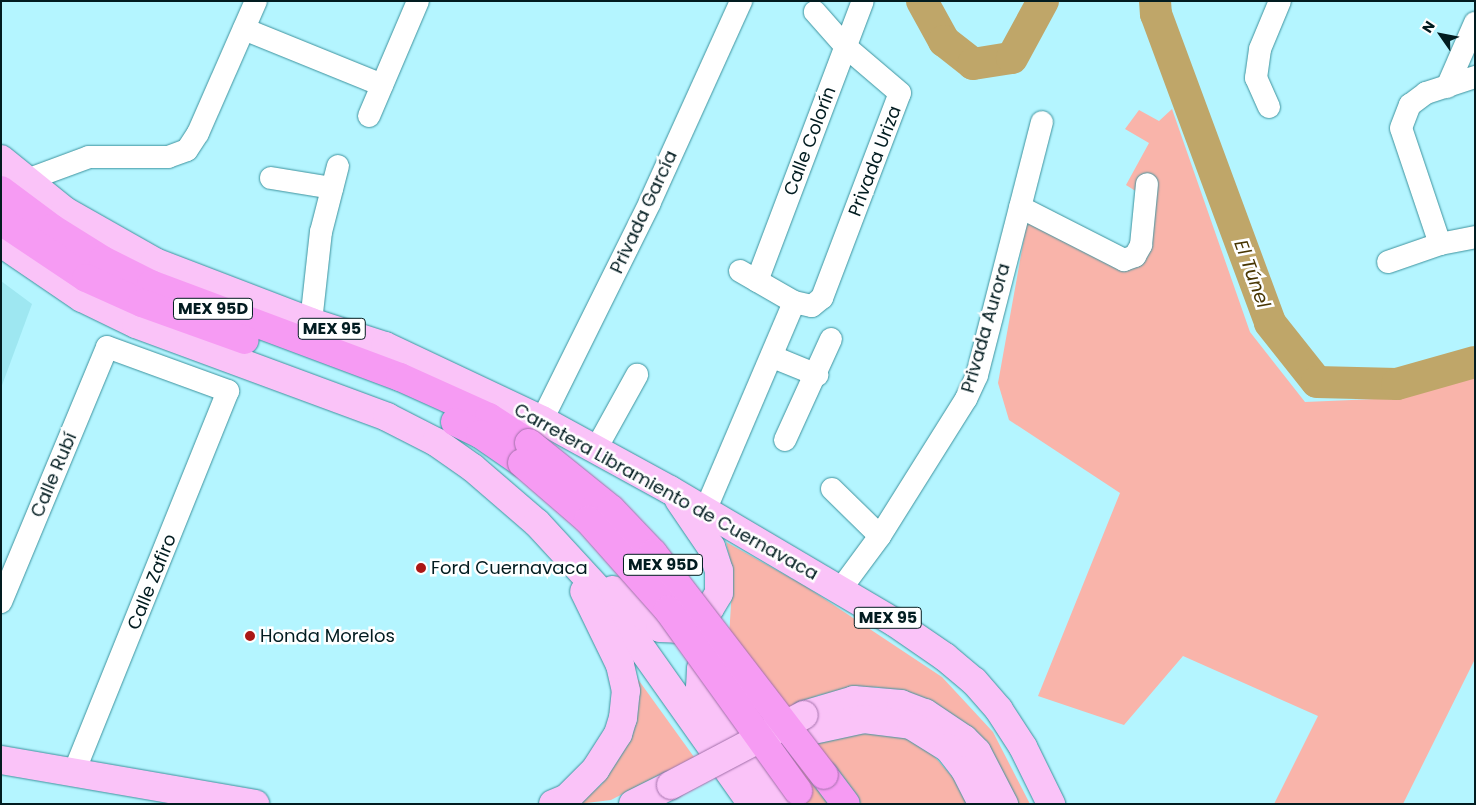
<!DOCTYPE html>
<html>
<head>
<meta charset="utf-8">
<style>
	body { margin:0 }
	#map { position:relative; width:1476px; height:805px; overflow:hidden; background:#b4f5ff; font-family:Poppins,sans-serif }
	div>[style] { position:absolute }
	.built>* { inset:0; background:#9ee7f1 }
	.green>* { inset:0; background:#f9b4aa }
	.river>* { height:32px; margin:-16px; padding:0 16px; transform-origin:16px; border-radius:16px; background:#bfa669 }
	.roads { filter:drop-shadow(0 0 1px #3d929e) drop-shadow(0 0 1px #3d929e) }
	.minor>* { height:22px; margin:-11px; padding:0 11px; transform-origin:11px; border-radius:11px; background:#fff }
	.major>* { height:28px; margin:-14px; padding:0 14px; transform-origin:14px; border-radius:14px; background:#fac3f8 }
	.highway>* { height:28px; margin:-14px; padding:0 14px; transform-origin:14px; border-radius:14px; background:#f69bf3 }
	.bridges { filter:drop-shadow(0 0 1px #a16fa9) drop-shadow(0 0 1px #a16fa9) }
	.major-bridge>* { height:28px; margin:-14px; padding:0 14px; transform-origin:14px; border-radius:14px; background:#fac3f8 }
	.highway-bridge>* { height:28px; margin:-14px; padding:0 14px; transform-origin:14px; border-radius:14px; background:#f69bf3 }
	.dots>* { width:14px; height:14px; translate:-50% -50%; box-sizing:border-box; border:2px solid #fff; border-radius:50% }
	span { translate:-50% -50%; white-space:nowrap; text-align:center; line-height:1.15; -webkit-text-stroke:5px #fff; paint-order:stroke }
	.shield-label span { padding:1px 4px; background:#fff; border:1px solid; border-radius:4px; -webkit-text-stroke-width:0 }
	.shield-label { font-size:16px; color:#021c20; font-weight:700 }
	.street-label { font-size:18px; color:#021c20 }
	.poi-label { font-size:18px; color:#021c20 }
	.left { translate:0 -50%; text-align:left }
	.water-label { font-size:19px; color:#483602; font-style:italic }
	.frame { position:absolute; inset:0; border:2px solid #021c20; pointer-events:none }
	.north { position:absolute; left:1416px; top:10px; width:50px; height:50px; -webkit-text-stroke:4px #fff; paint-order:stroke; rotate:303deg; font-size:14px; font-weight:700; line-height:20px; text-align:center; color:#021c20 }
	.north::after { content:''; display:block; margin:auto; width:18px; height:22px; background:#021c20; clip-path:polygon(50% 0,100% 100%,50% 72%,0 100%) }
</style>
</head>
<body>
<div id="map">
	<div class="built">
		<i style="clip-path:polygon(1px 281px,32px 304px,1px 388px)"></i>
	</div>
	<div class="green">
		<i style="clip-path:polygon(1172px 109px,1250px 332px,1305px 402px,1398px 398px,1475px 378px,1475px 659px,1403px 804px,1274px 804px,1318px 716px,1183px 656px,1124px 725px,1038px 696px,1120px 493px,1009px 420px,998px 383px,1028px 216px,1116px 267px,1153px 202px,1126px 185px,1149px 143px,1125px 129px,1139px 110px,1159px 121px)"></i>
		<i style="clip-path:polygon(726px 542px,805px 586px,942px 677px,993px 732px,1030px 804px,1014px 804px,897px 691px,876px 687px,819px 695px,740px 731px,729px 637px,733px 572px)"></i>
		<i style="clip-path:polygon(632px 671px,694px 757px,611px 800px,578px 804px,602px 784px,627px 741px)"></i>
		<i style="clip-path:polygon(860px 732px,903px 734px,928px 749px,956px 781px,968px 804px,796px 804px,769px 768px,817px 742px)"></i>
	</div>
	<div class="river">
		<i style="left:922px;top:1px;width:46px;rotate:61.2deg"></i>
		<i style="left:944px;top:41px;width:37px;rotate:38deg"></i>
		<i style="left:973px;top:64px;width:39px;rotate:-9deg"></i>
		<i style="left:1012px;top:58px;width:65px;rotate:-61.5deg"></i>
		<i style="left:1155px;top:1px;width:13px;rotate:86deg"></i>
		<i style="left:1156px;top:14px;width:329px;rotate:69.7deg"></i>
		<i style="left:1270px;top:323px;width:75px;rotate:51.5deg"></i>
		<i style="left:1317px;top:382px;width:80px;rotate:1.4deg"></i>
		<i style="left:1397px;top:384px;width:81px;rotate:-15.8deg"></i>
	</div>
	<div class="roads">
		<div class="minor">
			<i style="left:244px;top:29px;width:149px;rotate:22.1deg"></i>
			<i style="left:1447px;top:87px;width:70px;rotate:-66.4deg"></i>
			<i style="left:1269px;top:107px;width:32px;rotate:-114deg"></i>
			<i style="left:1256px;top:78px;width:29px;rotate:-82deg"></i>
			<i style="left:1260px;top:49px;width:52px;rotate:-67.4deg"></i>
			<i style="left:369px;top:116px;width:125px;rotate:-66.9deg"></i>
			<i style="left:271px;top:178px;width:62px;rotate:9.3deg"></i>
			<i style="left:24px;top:181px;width:69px;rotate:-20.3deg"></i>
			<i style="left:89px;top:157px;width:79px"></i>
			<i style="left:168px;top:157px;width:20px;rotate:-20deg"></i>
			<i style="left:187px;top:150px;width:20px;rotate:-57deg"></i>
			<i style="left:198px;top:133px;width:144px;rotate:-66.3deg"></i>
			<i style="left:1020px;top:207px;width:117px;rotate:27deg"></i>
			<i style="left:1124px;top:260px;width:12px;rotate:-20deg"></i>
			<i style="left:1135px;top:256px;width:13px;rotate:-61deg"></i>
			<i style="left:1141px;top:245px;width:61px;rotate:-84.4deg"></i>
			<i style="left:1440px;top:244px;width:122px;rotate:-108.6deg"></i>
			<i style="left:1401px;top:128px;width:25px;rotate:-69deg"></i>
			<i style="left:1410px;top:105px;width:20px;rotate:-37deg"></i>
			<i style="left:1426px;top:93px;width:52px;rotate:-18.1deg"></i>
			<i style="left:1388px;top:262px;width:55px;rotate:-19.1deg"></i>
			<i style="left:1440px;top:244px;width:36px;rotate:-11deg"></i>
			<i style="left:740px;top:271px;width:62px;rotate:29.9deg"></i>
			<i style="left:794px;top:302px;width:18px;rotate:13deg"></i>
			<i style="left:812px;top:306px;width:13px;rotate:-39deg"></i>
			<i style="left:822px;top:298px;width:219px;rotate:-69.2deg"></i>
			<i style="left:900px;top:93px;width:71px;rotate:-139.6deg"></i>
			<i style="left:846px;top:47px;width:47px;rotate:-131.5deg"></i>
			<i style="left:757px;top:281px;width:299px;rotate:-69.3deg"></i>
			<i style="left:311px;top:322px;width:91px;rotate:-83.7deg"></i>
			<i style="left:321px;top:232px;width:68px;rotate:-75.6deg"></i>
			<i style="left:773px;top:357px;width:48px;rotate:22.2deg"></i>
			<i style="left:542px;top:420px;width:243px;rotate:-63.6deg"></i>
			<i style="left:650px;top:202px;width:221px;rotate:-65.6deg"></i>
			<i style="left:785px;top:440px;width:111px;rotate:-65.5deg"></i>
			<i style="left:596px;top:449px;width:85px;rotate:-61deg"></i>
			<i style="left:832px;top:489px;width:67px;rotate:44.4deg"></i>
			<i style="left:705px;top:511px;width:227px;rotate:-66.9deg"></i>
			<i style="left:840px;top:590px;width:67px;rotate:-53.5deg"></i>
			<i style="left:880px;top:536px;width:162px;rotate:-57.9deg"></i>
			<i style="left:966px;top:399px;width:26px;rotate:-65deg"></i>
			<i style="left:977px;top:375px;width:261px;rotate:-75.6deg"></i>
			<i style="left:1px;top:602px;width:276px;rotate:-67.4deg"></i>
			<i style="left:107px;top:347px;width:129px;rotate:20deg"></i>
			<i style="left:228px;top:391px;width:412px;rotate:112deg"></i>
		</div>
		<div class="major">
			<i style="left:1px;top:159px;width:82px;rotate:39.1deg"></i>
			<i style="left:65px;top:211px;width:103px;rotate:29.5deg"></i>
			<i style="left:155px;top:262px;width:167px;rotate:21deg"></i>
			<i style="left:311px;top:322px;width:78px;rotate:18deg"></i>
			<i style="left:385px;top:346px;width:174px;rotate:25.2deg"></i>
			<i style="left:542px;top:420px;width:146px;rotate:28.7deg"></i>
			<i style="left:670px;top:490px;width:260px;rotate:30.5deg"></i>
			<i style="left:894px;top:622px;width:62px;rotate:34.5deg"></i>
			<i style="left:945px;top:657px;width:38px;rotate:40deg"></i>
			<i style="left:974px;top:681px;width:38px;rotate:49deg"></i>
			<i style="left:999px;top:710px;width:44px;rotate:57deg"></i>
			<i style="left:1023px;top:747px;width:64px;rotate:63.8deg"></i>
			<i style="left:1px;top:243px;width:98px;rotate:34.2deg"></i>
			<i style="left:82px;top:298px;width:60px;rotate:25.7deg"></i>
			<i style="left:136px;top:324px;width:268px;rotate:20.3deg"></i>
			<i style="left:387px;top:417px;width:55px;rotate:27deg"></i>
			<i style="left:436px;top:442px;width:45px;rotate:35.1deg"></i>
			<i style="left:473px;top:468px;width:84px;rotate:40.7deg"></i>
			<i style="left:537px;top:523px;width:102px;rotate:47.4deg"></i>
			<i style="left:606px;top:598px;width:252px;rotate:54.7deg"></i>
			<i style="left:613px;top:590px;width:60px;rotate:39deg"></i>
			<i style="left:660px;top:628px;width:17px;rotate:3deg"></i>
			<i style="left:677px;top:629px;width:19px;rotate:-18deg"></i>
			<i style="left:695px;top:623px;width:21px;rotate:-45deg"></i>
			<i style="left:710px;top:608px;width:17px;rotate:-59deg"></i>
			<i style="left:719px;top:593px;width:22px;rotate:-90deg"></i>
			<i style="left:719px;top:571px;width:25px;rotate:-108deg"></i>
			<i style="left:711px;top:547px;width:57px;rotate:-124.2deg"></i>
			<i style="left:711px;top:643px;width:28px;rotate:111deg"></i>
			<i style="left:701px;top:669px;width:19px;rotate:93deg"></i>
			<i style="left:700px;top:688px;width:16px;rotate:76deg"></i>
			<i style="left:704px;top:704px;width:125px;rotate:53.1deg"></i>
			<i style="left:804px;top:715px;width:52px;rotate:-16.7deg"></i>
			<i style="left:854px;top:700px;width:47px;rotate:4.9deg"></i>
			<i style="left:901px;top:704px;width:26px;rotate:21deg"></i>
			<i style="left:925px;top:713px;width:47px;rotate:33.7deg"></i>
			<i style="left:964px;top:739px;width:18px;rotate:45deg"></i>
			<i style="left:977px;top:752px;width:59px;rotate:62.6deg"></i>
			<i style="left:813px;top:730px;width:52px;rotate:-12.2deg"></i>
			<i style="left:864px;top:719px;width:47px;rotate:7.3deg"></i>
			<i style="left:911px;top:725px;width:44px;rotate:31.9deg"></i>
			<i style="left:948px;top:748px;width:28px;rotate:52deg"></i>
			<i style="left:965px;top:770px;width:38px;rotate:63deg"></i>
			<i style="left:1px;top:760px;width:258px;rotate:9.8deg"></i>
			<i style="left:553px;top:804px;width:15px;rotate:-23deg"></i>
			<i style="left:567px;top:798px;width:40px;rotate:-45deg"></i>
			<i style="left:595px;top:770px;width:43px;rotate:-57.4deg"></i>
			<i style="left:618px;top:734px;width:17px;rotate:-73deg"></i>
			<i style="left:623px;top:718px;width:27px;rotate:-84deg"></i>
			<i style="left:626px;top:691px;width:27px;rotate:-103deg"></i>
			<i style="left:620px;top:665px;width:82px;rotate:-115.9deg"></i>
			<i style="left:633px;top:804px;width:42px;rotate:-26.6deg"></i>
		</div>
		<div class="highway">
			<i style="left:1px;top:190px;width:64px;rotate:36.7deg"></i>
			<i style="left:52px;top:228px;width:60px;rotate:32.1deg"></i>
			<i style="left:103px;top:260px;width:54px;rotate:26.6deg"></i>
			<i style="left:151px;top:284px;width:266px;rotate:20.5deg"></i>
			<i style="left:400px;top:377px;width:98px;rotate:24.2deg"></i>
			<i style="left:489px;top:417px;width:48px;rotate:33deg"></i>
			<i style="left:1px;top:221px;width:102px;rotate:33.8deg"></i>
			<i style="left:86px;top:278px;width:61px;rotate:24.1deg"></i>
			<i style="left:142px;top:303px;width:109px;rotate:19.8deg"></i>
			<i style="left:455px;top:422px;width:28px;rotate:26deg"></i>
			<i style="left:480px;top:434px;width:51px;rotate:34.6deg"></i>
			<i style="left:824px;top:775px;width:36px;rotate:53deg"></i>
		</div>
	</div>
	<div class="bridges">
		<div class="major-bridge">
			<i style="left:671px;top:785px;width:150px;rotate:-27.8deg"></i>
		</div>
		<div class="highway-bridge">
			<i style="left:529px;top:443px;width:105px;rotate:38.8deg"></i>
			<i style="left:611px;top:509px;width:61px;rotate:46.3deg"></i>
			<i style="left:653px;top:553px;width:280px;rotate:52.4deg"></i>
			<i style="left:522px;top:463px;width:87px;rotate:40.8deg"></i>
			<i style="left:588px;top:520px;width:120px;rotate:48.4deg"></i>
			<i style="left:668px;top:610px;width:223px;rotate:54.3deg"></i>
		</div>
	</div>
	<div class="dots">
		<i style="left:421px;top:568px;background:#ab1816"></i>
		<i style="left:250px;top:636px;background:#ab1816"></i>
	</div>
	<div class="shield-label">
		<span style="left:213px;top:309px">MEX 95D</span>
		<span style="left:332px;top:329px">MEX 95</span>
		<span style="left:663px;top:565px">MEX 95D</span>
		<span style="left:888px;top:618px">MEX 95</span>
	</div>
	<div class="street-label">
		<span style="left:810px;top:141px;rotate:-69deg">Calle Colorín</span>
		<span style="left:875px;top:161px;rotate:-69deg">Privada Uriza</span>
		<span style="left:644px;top:212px;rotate:-65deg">Privada García</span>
		<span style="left:986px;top:328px;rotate:-74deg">Privada Aurora</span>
		<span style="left:54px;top:475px;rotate:-67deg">Calle Rubí</span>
		<span style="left:666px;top:492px;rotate:29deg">Carretera Libramiento de Cuernavaca</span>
		<span style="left:152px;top:582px;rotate:-68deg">Calle Zafiro</span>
	</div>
	<div class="poi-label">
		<span class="left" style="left:431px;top:568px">Ford Cuernavaca</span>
		<span class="left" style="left:260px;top:636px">Honda Morelos</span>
	</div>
	<div class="water-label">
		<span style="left:1252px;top:274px;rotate:70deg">El Túnel</span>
	</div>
	<div class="frame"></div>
	<div class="north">N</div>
</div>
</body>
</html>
